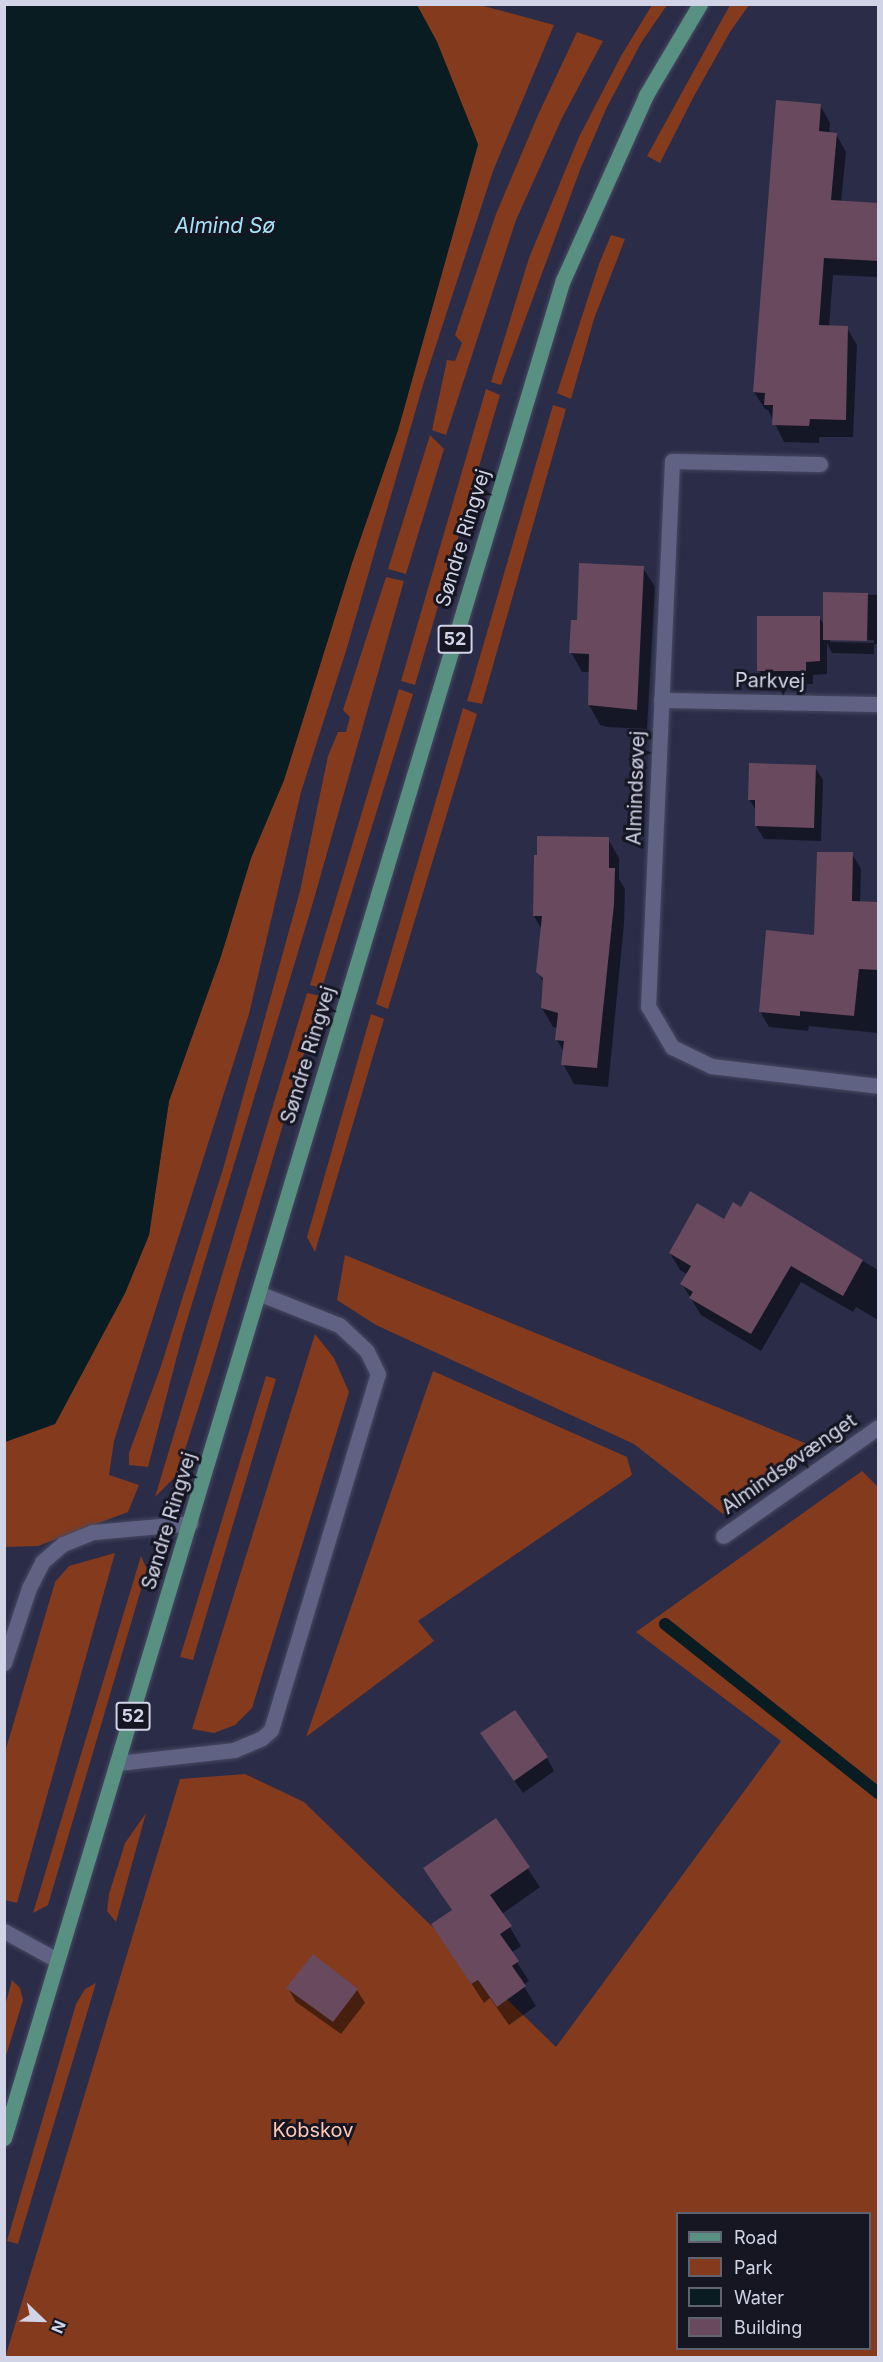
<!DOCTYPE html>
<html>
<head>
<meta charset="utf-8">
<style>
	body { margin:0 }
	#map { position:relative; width:883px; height:2362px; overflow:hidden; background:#2a2c48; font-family:Inter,sans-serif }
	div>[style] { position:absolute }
	.green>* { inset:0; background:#843a1d }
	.water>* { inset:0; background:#081c22 }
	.shadow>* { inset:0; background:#0007 }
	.stream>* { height:12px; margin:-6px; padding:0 6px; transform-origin:6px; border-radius:6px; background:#081c22 }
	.building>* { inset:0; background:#68495d }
	.roads { filter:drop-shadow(0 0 2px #484961) drop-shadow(0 0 2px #484961) }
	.minor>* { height:15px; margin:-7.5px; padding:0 7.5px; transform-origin:7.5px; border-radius:7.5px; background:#5f6282 }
	.major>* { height:15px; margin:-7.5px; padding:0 7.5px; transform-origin:7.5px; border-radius:7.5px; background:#589082 }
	span { translate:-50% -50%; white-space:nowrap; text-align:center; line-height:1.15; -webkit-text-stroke:6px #151622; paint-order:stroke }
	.shield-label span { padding:2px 4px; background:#151622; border:2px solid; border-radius:4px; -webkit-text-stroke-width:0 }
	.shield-label { font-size:18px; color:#d1d3e6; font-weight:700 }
	.street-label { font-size:20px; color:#d1d3e6 }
	.park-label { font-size:20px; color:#ffc8b5 }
	.water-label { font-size:21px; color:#a5e3f7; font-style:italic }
	.frame { position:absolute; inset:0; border:6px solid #d1d3e6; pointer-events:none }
	.legend { position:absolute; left:676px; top:2212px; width:195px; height:138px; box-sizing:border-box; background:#151622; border:2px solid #606270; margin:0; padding:8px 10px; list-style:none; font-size:18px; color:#d1d3e6 }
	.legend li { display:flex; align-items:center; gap:12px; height:30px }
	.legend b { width:30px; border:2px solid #606270 }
	.north { position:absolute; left:12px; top:2290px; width:60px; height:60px; -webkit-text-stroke:4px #151622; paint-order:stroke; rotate:113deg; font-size:16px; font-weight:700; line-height:24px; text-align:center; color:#d1d3e6 }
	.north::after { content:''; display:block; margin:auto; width:21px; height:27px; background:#d1d3e6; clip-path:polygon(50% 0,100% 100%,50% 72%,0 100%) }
</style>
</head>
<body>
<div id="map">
	<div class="green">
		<i style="clip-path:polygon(417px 5px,480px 5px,554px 25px,493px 171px,423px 385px,346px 651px,301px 792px,249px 1014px,114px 1441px,109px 1475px,139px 1485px,128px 1512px,38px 1546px,5px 1547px,5px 1442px,55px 1424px,125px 1293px,149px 1235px,169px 1101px,221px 956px,251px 858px,284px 780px,352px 563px,398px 430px,478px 145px,437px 42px)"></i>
		<i style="clip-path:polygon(652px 5px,667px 5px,641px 43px,606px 109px,580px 170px,501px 385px,491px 382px,529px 258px,579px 137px,621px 56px)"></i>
		<i style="clip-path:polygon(730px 5px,749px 5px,730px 32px,693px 98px,660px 163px,647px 156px)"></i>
		<i style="clip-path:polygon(577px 32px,603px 41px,562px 118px,516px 220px,446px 435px,432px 430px,447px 360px,455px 361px,462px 343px,455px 335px,496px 214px,538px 115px)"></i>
		<i style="clip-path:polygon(611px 235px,625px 239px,594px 319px,571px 399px,557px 393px,599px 264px)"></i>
		<i style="clip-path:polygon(486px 389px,500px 395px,415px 685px,401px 681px)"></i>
		<i style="clip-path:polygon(553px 405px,566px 409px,482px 704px,467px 701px)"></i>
		<i style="clip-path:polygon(430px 435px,444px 449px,406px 574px,388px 569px)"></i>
		<i style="clip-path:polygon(386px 577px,404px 581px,314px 899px,182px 1337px,148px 1467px,129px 1465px,129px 1453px,161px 1366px,223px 1169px,300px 891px,328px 756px,338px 732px,346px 732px,350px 717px,343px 710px)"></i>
		<i style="clip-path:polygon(399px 689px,413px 694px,322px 988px,310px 985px)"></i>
		<i style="clip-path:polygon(463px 708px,477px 714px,388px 1009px,376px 1004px)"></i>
		<i style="clip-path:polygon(307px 993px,321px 996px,211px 1368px,177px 1475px,155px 1497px)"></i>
		<i style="clip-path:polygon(371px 1014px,384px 1019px,315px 1252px,307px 1237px)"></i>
		<i style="clip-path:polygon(345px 1255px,817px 1448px,723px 1514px,634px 1444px,376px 1325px,337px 1300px)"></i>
		<i style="clip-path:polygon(315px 1334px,334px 1358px,349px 1392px,252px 1708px,235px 1725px,214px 1733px,192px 1729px)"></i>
		<i style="clip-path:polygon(433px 1371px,627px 1457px,632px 1475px,418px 1621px,434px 1641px,306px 1737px)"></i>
		<i style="clip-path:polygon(266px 1376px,276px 1379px,193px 1660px,180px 1657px)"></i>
		<i style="clip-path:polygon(evenodd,862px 1471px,878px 1487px,878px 2357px,5px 2358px,180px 1779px,245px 1774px,304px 1802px,556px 2047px,781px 1741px,636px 1632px,862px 1471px,678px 2214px,870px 2214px,870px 2348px,678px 2348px,678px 2214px)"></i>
		<i style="clip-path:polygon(115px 1553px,17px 1903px,5px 1900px,5px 1752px,55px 1582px,69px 1566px)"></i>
		<i style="clip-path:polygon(141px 1556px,147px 1569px,48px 1905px,33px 1913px)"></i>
		<i style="clip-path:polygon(146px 1813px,116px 1922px,107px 1911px,109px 1894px,125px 1843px)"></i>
		<i style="clip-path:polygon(12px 1980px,20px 1988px,23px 2000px,5px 2059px,5px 2006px)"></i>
		<i style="clip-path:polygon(96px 1983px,18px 2244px,7px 2241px,76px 2004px,85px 1989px)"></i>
	</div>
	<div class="water">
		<i style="clip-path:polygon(5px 4px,417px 5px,437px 42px,478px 144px,398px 430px,352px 563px,284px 780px,251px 858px,221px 956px,169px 1101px,149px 1235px,125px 1293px,55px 1424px,5px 1442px)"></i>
	</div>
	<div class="shadow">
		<i style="clip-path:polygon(820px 105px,830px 123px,829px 134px,836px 134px,846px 152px,841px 202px,878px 205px,878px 277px,833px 275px,829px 327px,847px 328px,857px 345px,853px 437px,819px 437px,819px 443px,784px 442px,768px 410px,765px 409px,754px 392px)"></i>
		<i style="clip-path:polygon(643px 568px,655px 587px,647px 729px,607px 727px,600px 725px,589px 705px,590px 672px,582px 672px,571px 652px)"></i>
		<i style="clip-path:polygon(evenodd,825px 594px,878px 595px,878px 644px,874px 644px,874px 654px,832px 653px,827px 643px,827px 674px,813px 675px,813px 684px,766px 684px,759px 670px,819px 617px,825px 627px,825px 594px,830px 639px,874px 640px,874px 643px,830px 642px,830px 639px)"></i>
		<i style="clip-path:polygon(815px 767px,823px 780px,821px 841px,764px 839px,756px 826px,757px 812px,749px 799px)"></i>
		<i style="clip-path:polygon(608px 839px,619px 858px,619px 879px,625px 889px,624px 924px,608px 1087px,574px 1084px,563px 1064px,564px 1052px,557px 1040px,558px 1028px,553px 1027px,542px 1008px,544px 983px,538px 972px,542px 930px,534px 916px)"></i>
		<i style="clip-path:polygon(852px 854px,861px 869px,860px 903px,878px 904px,878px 1033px,809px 1026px,808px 1031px,769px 1027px,760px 1011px,816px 937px)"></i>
		<i style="clip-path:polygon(751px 1193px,878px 1270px,878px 1320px,856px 1307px,853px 1312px,801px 1282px,761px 1351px,701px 1315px,682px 1284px,687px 1274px,680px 1270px,670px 1253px,742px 1209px)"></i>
		<i style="clip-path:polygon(482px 1734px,547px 1758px,554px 1771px,523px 1793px)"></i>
		<i style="clip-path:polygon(495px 1820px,540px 1887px,502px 1914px,521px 1946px,511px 1953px,529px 1981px,523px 1985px,536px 2006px,509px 2025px,490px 1998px,484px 2003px,445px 1942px,453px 1912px,425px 1868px)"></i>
		<i style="clip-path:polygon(288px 1988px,357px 1990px,365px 2003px,341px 2034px,296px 2002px)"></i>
	</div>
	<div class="stream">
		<i style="left:665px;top:1624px;width:272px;rotate:38.4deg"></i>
	</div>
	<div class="building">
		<i style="clip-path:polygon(776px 100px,821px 104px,819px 131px,837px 133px,831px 200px,879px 203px,879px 261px,824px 258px,819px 325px,848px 326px,846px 420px,810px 419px,809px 426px,772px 425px,773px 405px,764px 405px,765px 393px,753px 392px)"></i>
		<i style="clip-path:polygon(579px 563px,644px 566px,637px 710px,588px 705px,589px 654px,569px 653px,571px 620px,577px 620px)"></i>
		<i style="clip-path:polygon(823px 592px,868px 593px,867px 641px,823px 640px)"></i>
		<i style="clip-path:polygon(757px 616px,820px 616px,820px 661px,806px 662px,806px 671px,757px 671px)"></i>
		<i style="clip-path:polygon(749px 763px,816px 765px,814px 828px,755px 826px,755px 800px,748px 800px)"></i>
		<i style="clip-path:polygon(537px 836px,609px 837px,609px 868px,615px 868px,614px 904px,597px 1068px,561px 1065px,564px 1041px,555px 1040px,558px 1013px,541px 1008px,543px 978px,536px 972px,542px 916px,533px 916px,534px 855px,537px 855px)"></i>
		<i style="clip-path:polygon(817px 852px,853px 852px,852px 901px,879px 902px,879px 970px,859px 969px,854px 1016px,800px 1011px,800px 1016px,759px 1012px,766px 930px,814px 935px)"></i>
		<i style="clip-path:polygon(750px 1191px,863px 1260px,843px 1296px,791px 1266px,751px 1334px,689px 1298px,693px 1292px,680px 1284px,691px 1266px,669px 1253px,697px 1203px,724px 1219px,733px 1202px,741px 1207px)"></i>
		<i style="clip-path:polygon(515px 1710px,548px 1757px,514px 1781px,480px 1733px)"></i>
		<i style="clip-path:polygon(496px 1818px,530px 1867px,490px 1895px,512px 1926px,500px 1934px,519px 1961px,512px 1966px,526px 1986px,497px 2007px,478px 1980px,471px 1984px,431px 1924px,452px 1910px,423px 1868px)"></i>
		<i style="clip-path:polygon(313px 1954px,358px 1989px,333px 2022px,286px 1988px)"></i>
	</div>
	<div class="roads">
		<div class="minor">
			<i style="left:820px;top:464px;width:148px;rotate:-178.8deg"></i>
			<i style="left:672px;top:461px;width:546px;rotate:92.52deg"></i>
			<i style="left:648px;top:1006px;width:48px;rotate:59.7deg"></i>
			<i style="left:672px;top:1047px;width:43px;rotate:26deg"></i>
			<i style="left:711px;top:1066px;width:168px;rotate:6.8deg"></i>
			<i style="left:661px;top:700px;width:217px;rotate:1.1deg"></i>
			<i style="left:723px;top:1536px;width:189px;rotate:-35.1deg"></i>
			<i style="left:4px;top:1663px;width:79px;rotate:-71.6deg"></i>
			<i style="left:29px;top:1588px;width:29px;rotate:-63deg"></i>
			<i style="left:42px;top:1562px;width:28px;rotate:-41deg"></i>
			<i style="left:63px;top:1544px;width:32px;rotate:-22deg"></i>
			<i style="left:93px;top:1532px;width:98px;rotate:-5.2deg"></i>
			<i style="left:118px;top:1763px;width:117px;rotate:-6.4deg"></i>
			<i style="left:234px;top:1750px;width:30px;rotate:-23deg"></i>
			<i style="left:262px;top:1738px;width:12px;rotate:-42deg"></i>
			<i style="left:271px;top:1730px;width:372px;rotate:-73.3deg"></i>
			<i style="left:378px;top:1374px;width:25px;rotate:-116deg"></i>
			<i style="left:367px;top:1351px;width:38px;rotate:-137deg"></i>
			<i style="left:339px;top:1325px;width:87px;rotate:-158.4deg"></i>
			<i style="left:4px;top:1931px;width:60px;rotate:28.7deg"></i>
		</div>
		<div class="major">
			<i style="left:4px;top:2138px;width:1940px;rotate:-73.26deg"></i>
			<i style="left:563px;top:280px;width:203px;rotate:-65.8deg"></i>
			<i style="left:646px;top:95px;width:106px;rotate:-59.3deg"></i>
		</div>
	</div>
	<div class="shield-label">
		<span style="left:455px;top:639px">52</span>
		<span style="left:133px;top:1716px">52</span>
	</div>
	<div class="street-label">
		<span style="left:463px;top:538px;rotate:-73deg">Søndre Ringvej</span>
		<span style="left:770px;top:681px;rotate:1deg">Parkvej</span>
		<span style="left:636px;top:788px;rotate:-88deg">Almindsøvej</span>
		<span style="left:308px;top:1055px;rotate:-73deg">Søndre Ringvej</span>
		<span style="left:789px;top:1464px;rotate:-35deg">Almindsøvænget</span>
		<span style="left:169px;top:1521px;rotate:-73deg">Søndre Ringvej</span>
	</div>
	<div class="park-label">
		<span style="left:313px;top:2130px">Kobskov</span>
	</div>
	<div class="water-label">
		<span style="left:225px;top:226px">Almind Sø</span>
	</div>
	<div class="frame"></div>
	<ul class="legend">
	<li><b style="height:8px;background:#589082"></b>Road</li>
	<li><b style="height:16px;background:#843a1d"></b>Park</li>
	<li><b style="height:16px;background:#081c22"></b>Water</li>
	<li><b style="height:16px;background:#68495d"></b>Building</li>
	</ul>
	<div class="north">N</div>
</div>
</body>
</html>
